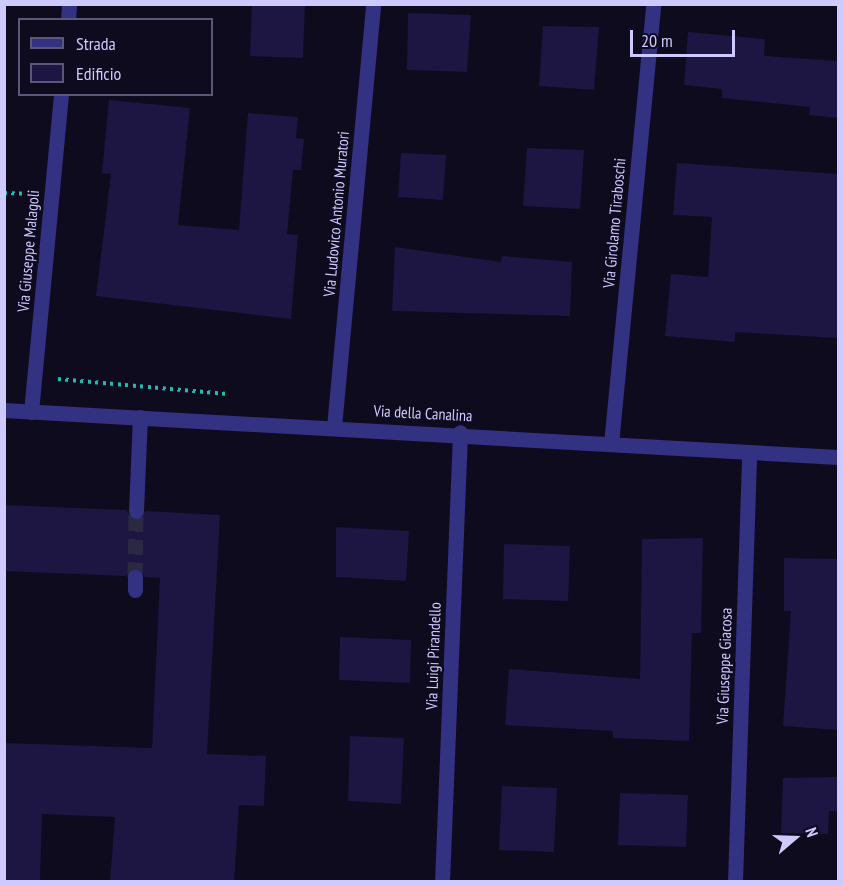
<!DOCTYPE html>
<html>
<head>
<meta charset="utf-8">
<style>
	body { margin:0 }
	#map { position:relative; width:843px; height:886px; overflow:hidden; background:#0e0b1f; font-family:"PT Sans Narrow",sans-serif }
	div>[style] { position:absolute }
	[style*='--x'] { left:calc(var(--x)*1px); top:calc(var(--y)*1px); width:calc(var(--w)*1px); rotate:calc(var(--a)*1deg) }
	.building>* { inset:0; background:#1d1542 }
	.minor-tunnel>* { height:15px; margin-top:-7.5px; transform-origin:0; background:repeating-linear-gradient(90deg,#2b2841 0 15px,transparent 0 23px) }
	.path>* { height:4px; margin-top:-2px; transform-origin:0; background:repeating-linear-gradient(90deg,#23b9ac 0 3px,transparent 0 7.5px) }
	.minor>* { height:15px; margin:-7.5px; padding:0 7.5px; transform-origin:7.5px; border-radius:7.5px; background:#323182 }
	span { translate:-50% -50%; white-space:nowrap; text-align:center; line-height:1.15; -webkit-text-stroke:5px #0e0b1f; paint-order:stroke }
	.street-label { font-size:16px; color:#cec9ff }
	.frame { position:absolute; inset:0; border:6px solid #cec9ff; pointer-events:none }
	.legend { position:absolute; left:18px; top:18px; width:195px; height:78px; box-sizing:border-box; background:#0e0b1f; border:2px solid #5b5779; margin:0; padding:8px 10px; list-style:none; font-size:18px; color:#cec9ff }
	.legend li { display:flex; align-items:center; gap:12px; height:30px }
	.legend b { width:30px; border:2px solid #5b5779 }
	.north { position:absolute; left:765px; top:808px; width:60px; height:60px; -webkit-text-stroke:4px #0e0b1f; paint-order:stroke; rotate:71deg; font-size:16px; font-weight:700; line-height:24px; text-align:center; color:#cec9ff }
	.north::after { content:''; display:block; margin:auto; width:21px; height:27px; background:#cec9ff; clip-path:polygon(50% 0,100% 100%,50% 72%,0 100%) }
	.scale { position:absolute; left:630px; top:30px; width:105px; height:27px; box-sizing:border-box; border:3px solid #cec9ff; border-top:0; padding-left:8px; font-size:18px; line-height:21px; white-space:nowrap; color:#cec9ff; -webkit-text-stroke:4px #0e0b1f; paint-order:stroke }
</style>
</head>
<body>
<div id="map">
	<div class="building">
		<i style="clip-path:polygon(252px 4px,305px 4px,303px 58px,250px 56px)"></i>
		<i style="clip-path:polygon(408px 13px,471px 15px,467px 72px,407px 70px)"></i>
		<i style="clip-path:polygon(543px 26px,599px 27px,594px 90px,539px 86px)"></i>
		<i style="clip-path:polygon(688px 32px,765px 39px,764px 56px,838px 61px,838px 118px,809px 115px,810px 107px,722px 98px,722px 89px,684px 85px)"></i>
		<i style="clip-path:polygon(109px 100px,190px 108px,178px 225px,239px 230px,248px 113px,298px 117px,296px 138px,304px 139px,301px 170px,293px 170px,287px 234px,298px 235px,291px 319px,96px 296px,111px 174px,102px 173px)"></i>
		<i style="clip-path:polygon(527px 148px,584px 150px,580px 209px,523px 206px)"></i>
		<i style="clip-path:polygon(401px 153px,446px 155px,443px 200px,398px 197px)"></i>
		<i style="clip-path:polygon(677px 163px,838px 174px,838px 338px,735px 332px,735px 342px,665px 336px,671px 274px,708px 277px,712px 217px,673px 215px)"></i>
		<i style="clip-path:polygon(395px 247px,501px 262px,502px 256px,572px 262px,570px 316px,392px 311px)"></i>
		<i style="clip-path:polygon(4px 505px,126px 510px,136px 521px,146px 511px,220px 515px,207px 754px,266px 756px,264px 806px,239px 805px,234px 882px,110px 882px,115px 817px,42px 814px,40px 882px,4px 882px,4px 743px,152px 748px,160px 578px,145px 577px,136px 567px,125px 576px,4px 571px)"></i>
		<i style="clip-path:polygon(336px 527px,409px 531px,406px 581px,336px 577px)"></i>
		<i style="clip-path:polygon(703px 538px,701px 633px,692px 633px,689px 741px,613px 738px,613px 731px,505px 725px,509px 669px,640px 679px,642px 539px)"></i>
		<i style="clip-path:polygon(504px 544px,570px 546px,568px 601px,503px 599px)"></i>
		<i style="clip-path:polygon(784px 558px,838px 559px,838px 730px,783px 726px,791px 611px,784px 611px)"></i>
		<i style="clip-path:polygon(340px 637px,411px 640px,410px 683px,339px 680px)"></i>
		<i style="clip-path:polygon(350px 736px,404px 738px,401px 804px,348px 801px)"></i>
		<i style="clip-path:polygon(838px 777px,838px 811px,829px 811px,828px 834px,781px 833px,783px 778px)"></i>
		<i style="clip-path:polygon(502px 786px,557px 788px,554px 852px,499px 850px)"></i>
		<i style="clip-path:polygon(620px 793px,688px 795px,686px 847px,618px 845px)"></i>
	</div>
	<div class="minor-tunnel">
		<i style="--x:135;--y:577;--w:66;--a:-89.1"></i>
	</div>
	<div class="path">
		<i style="--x:4;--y:193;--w:24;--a:2"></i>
		<i style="--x:58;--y:379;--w:170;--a:5.1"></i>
	</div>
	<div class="minor">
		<i style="--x:68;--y:20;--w:16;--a:-86"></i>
		<i style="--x:4;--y:410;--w:835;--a:3.23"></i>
		<i style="--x:31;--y:412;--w:319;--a:-84.6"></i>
		<i style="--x:334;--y:427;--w:425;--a:-84.7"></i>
		<i style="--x:611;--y:444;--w:442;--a:-84.5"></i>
		<i style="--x:136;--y:511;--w:94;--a:-87.6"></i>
		<i style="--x:135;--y:577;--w:13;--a:90"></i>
		<i style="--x:442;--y:882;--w:450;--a:-87.7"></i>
		<i style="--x:735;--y:882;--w:430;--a:-88.1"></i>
	</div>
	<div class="street-label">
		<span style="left:336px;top:214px;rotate:-85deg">Via Ludovico Antonio Muratori</span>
		<span style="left:614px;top:223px;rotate:-85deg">Via Girolamo Tiraboschi</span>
		<span style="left:28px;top:251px;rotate:-85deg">Via Giuseppe Malagoli</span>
		<span style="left:423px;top:413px;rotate:3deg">Via della Canalina</span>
		<span style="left:433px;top:656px;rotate:-88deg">Via Luigi Pirandello</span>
		<span style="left:724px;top:666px;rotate:-88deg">Via Giuseppe Giacosa</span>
	</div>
	<div class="frame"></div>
	<ul class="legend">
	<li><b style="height:8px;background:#323182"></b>Strada</li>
	<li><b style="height:16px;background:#1d1542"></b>Edificio</li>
	</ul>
	<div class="north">N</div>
	<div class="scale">20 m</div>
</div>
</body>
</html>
